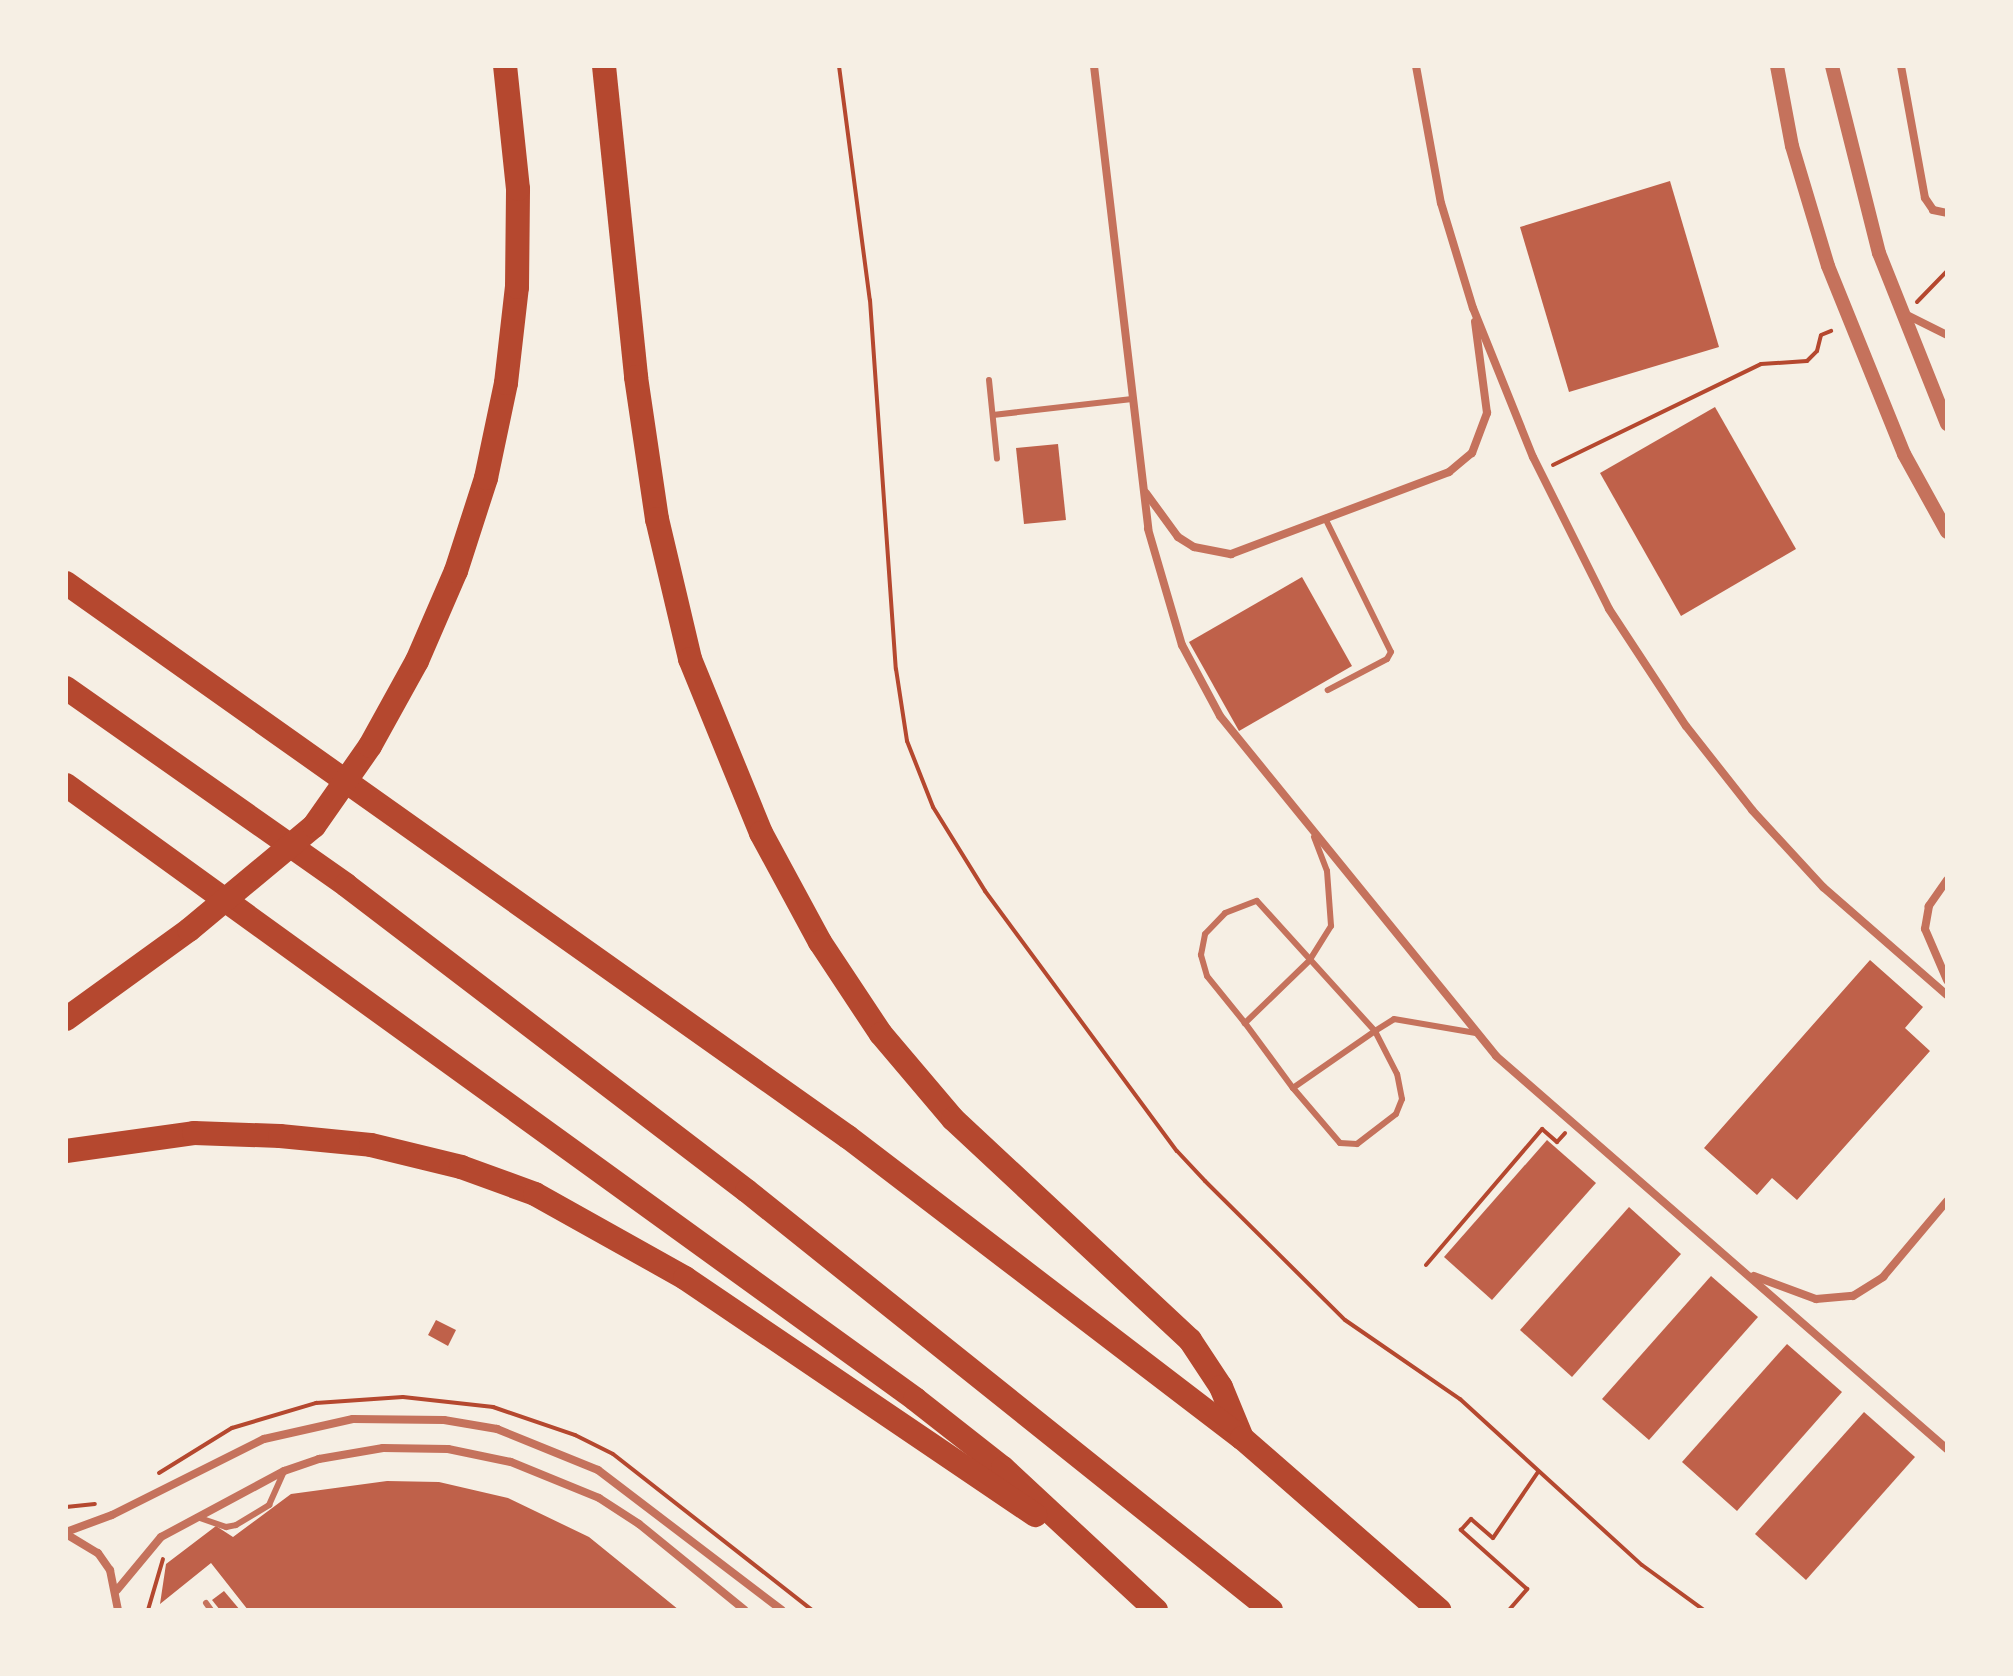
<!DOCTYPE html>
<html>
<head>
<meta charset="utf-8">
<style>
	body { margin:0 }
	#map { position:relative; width:2013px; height:1676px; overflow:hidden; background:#f6efe4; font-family:Barlow,sans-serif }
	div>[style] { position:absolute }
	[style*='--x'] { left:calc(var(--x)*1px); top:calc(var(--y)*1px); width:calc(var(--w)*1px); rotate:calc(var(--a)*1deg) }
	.building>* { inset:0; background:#bf614a }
	.path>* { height:4px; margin:-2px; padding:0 2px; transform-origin:2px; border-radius:2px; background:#b5482f }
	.service>* { height:6px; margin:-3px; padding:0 3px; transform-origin:3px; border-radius:3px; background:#c5725c }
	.minor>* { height:8px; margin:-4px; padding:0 4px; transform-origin:4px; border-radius:4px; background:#c5725c }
	.tertiary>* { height:14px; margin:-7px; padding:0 7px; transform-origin:7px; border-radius:7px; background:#c5725c }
	.motorway>* { height:24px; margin:-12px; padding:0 12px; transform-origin:12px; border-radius:12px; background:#b5482f }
	span { translate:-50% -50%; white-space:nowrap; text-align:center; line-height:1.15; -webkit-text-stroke:8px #f6efe4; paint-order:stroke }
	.frame { position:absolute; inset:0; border:68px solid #f6efe4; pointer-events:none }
</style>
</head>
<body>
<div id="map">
	<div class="building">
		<i style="clip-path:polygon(1670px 181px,1719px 347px,1569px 392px,1520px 227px)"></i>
		<i style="clip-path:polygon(1715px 407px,1796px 549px,1681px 616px,1600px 473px)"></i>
		<i style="clip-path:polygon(1058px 444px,1066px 520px,1024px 524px,1016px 448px)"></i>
		<i style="clip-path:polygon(1302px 577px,1352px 666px,1239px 731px,1189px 642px)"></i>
		<i style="clip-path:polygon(1870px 960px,1923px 1007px,1905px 1028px,1930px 1051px,1797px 1200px,1772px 1178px,1757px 1195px,1704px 1148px)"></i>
		<i style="clip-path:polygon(1547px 1140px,1596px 1183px,1492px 1300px,1444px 1257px)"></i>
		<i style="clip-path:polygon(1629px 1207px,1681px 1254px,1572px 1377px,1520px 1330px)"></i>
		<i style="clip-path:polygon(1711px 1276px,1758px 1317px,1649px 1440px,1602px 1399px)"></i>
		<i style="clip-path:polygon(436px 1320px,456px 1330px,448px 1346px,428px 1335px)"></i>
		<i style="clip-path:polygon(1787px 1344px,1842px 1392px,1737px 1511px,1682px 1462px)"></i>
		<i style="clip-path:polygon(1864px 1412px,1915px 1457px,1806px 1580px,1755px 1534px)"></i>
		<i style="clip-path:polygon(387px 1481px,439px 1482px,508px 1498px,589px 1537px,679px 1610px,248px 1610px,211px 1563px,160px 1604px,166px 1564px,216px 1526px,233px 1537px,291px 1494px)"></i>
		<i style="clip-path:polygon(224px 1591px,240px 1610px,220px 1610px,212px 1600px)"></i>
	</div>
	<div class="path">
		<i style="--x:839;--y:66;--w:236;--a:82.5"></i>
		<i style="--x:870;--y:300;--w:370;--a:86"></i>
		<i style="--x:896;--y:669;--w:73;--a:81.3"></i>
		<i style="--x:907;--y:741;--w:71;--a:68.5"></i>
		<i style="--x:933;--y:807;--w:99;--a:58.2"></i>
		<i style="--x:985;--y:891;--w:323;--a:53.6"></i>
		<i style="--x:1177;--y:1151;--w:41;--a:47"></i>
		<i style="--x:1205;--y:1181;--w:197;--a:44.8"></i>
		<i style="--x:1345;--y:1320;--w:140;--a:34.5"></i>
		<i style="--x:1460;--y:1399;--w:246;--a:42.4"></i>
		<i style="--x:1642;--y:1565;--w:77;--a:36"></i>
		<i style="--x:1917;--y:302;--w:43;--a:-45.9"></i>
		<i style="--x:1553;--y:465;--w:231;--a:-25.9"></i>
		<i style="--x:1761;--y:364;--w:46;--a:-3.7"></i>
		<i style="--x:1807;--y:361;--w:14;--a:-45"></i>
		<i style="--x:1817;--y:351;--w:16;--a:-76"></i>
		<i style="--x:1821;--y:335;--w:11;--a:-22"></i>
		<i style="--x:1426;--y:1265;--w:179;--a:-49.5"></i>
		<i style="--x:1542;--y:1129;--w:20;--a:41"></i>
		<i style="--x:1557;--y:1142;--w:12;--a:-48"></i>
		<i style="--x:159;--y:1473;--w:86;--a:-31.7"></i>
		<i style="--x:232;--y:1428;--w:88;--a:-16.6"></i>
		<i style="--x:316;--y:1403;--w:87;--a:-3.9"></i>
		<i style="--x:403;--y:1397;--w:91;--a:6.3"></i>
		<i style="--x:493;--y:1407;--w:87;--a:18.9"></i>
		<i style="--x:575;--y:1435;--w:42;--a:26.6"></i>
		<i style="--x:613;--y:1454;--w:253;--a:38.1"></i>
		<i style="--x:66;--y:1507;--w:29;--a:-6"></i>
		<i style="--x:148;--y:1610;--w:53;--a:-73.6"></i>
		<i style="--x:1509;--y:1610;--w:28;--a:-49"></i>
		<i style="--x:1527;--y:1589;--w:89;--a:-138.2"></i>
		<i style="--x:1461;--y:1530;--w:15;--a:-48"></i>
		<i style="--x:1471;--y:1519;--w:29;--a:41"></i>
		<i style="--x:1493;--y:1538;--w:80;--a:-55.7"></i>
	</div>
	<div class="service">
		<i style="--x:989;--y:380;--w:79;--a:84.2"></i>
		<i style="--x:993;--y:415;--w:140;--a:-6.6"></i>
		<i style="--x:1325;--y:518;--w:149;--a:63.8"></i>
		<i style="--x:1391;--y:652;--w:8;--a:120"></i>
		<i style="--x:1387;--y:659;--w:67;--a:152.3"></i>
		<i style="--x:1314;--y:837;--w:36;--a:69"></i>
		<i style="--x:1327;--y:871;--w:55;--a:85.8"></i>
		<i style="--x:1331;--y:926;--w:40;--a:122"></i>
		<i style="--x:1310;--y:960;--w:91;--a:135.9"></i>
		<i style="--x:1245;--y:1023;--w:81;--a:53.6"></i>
		<i style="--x:1293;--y:1088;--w:72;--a:49.5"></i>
		<i style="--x:1340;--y:1143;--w:17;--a:3"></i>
		<i style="--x:1357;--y:1144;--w:49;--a:-37.6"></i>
		<i style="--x:1396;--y:1114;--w:16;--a:-68"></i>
		<i style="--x:1402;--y:1099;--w:25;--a:-101"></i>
		<i style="--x:1397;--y:1074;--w:48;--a:-117.1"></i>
		<i style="--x:1375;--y:1031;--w:22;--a:-32"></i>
		<i style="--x:1394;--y:1019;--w:83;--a:9.7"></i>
		<i style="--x:1245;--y:1023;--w:60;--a:-129"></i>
		<i style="--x:1207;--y:976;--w:22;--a:-106"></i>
		<i style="--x:1201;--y:955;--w:21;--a:-79"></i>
		<i style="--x:1205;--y:934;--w:29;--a:-46"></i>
		<i style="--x:1225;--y:913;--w:34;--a:-21"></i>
		<i style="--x:1257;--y:901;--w:176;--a:47.8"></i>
		<i style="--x:1375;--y:1031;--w:100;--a:145.2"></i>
		<i style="--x:197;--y:1517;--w:31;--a:19"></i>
		<i style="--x:226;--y:1527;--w:10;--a:-11"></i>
		<i style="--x:236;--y:1525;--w:39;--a:-31"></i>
		<i style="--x:269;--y:1505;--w:37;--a:-66"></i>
		<i style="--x:206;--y:1603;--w:9;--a:54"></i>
	</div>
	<div class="minor">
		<i style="--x:1094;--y:66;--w:466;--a:83.3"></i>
		<i style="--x:1148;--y:529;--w:121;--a:73.7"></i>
		<i style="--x:1182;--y:645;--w:81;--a:61.8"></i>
		<i style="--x:1220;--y:716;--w:438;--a:50.9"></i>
		<i style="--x:1496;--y:1056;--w:598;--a:41.07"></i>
		<i style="--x:1416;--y:66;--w:139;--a:79.7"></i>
		<i style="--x:1441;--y:203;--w:110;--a:73.1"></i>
		<i style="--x:1473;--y:308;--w:161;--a:68.1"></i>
		<i style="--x:1533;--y:457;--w:170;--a:63.4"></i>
		<i style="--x:1609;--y:609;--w:140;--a:56.7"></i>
		<i style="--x:1686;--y:726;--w:107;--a:51.8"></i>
		<i style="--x:1752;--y:810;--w:105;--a:47.3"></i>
		<i style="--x:1823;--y:887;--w:164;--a:41.1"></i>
		<i style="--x:1901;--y:66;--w:134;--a:79.7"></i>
		<i style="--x:1925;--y:198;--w:14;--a:56"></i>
		<i style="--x:1933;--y:210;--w:14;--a:12"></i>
		<i style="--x:1905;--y:314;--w:47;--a:26.6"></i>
		<i style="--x:1146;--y:493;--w:54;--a:54"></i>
		<i style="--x:1178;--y:537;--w:19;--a:32"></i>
		<i style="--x:1194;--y:547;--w:38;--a:11"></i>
		<i style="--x:1231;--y:554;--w:233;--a:-20.6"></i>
		<i style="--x:1449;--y:472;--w:30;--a:-40"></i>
		<i style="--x:1472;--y:453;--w:43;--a:-69.4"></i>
		<i style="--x:1487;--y:413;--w:92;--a:-97.5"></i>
		<i style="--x:1947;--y:880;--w:32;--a:125"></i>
		<i style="--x:1929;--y:906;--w:23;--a:100"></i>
		<i style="--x:1925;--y:929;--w:56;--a:66.7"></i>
		<i style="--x:1754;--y:1276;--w:66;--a:20.4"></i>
		<i style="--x:1816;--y:1299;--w:37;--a:-5"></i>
		<i style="--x:1853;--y:1296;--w:36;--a:-32"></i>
		<i style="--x:1883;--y:1277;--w:99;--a:-49.9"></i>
		<i style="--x:66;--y:1532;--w:49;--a:-20.3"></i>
		<i style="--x:112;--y:1515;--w:170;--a:-26.6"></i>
		<i style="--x:264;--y:1439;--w:91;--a:-12.7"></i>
		<i style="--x:353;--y:1419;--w:91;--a:0.6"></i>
		<i style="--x:444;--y:1420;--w:54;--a:9.6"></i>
		<i style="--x:497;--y:1429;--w:109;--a:22.1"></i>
		<i style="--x:598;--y:1470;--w:231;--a:37.3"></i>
		<i style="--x:66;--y:1534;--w:37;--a:31"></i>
		<i style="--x:98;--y:1553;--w:21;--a:55"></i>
		<i style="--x:110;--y:1570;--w:41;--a:78.7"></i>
		<i style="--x:117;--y:1590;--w:69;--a:-50.3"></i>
		<i style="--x:161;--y:1537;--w:140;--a:-28.2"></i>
		<i style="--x:284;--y:1471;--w:37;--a:-19"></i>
		<i style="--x:319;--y:1459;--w:65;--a:-9.8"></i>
		<i style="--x:383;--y:1448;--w:65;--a:0.9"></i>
		<i style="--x:448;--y:1449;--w:64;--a:11.7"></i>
		<i style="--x:511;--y:1462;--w:95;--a:22.2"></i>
		<i style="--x:599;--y:1498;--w:48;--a:33"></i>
		<i style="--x:639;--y:1524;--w:136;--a:39.1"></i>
	</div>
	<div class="tertiary">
		<i style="--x:1777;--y:66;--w:81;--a:79.4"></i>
		<i style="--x:1792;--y:146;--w:125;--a:73.3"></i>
		<i style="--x:1828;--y:266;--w:203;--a:68"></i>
		<i style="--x:1904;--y:454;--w:89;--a:61.1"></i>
		<i style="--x:1832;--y:66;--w:193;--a:75.9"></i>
		<i style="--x:1879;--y:253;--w:184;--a:68.3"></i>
	</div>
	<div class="motorway">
		<i style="--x:604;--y:66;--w:313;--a:84.1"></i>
		<i style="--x:636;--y:377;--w:144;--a:81.6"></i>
		<i style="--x:657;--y:519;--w:144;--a:76.7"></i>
		<i style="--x:690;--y:659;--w:188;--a:67.8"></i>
		<i style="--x:761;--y:833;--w:124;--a:61.6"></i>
		<i style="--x:820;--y:942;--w:110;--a:56.5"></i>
		<i style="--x:881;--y:1034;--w:111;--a:49.7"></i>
		<i style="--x:953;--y:1119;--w:324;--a:43"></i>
		<i style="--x:1190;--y:1340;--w:56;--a:56.6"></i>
		<i style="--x:1221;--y:1387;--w:55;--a:67.6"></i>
		<i style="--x:66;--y:583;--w:958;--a:35.32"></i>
		<i style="--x:848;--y:1137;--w:496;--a:37.4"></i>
		<i style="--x:1242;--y:1438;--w:262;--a:41.1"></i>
		<i style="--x:66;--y:688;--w:342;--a:35.1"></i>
		<i style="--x:346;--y:885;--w:504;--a:37.35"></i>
		<i style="--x:747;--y:1191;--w:671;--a:38.65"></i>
		<i style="--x:66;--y:785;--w:1048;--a:35.87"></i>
		<i style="--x:915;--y:1399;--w:112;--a:38.1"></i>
		<i style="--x:1003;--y:1468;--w:209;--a:42.9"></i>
		<i style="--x:66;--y:1019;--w:152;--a:-35.9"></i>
		<i style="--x:189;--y:930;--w:163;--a:-39.8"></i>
		<i style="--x:314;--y:826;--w:98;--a:-55"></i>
		<i style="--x:370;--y:746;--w:97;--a:-61.1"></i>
		<i style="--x:417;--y:661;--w:98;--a:-66.6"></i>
		<i style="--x:456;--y:571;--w:98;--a:-72.1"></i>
		<i style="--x:486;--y:478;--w:97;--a:-78.1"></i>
		<i style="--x:506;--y:383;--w:97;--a:-83.5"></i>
		<i style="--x:517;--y:287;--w:98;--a:-89.4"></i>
		<i style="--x:518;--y:189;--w:124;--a:-96"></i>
		<i style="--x:66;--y:1151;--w:129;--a:-8"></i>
		<i style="--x:194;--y:1133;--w:86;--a:2"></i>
		<i style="--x:280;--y:1136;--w:91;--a:5.6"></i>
		<i style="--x:371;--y:1145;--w:93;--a:13.7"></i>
		<i style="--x:461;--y:1167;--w:79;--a:20"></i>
		<i style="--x:535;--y:1194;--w:172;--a:29.2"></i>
		<i style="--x:685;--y:1278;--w:423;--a:34.1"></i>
	</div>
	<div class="frame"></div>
</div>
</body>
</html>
